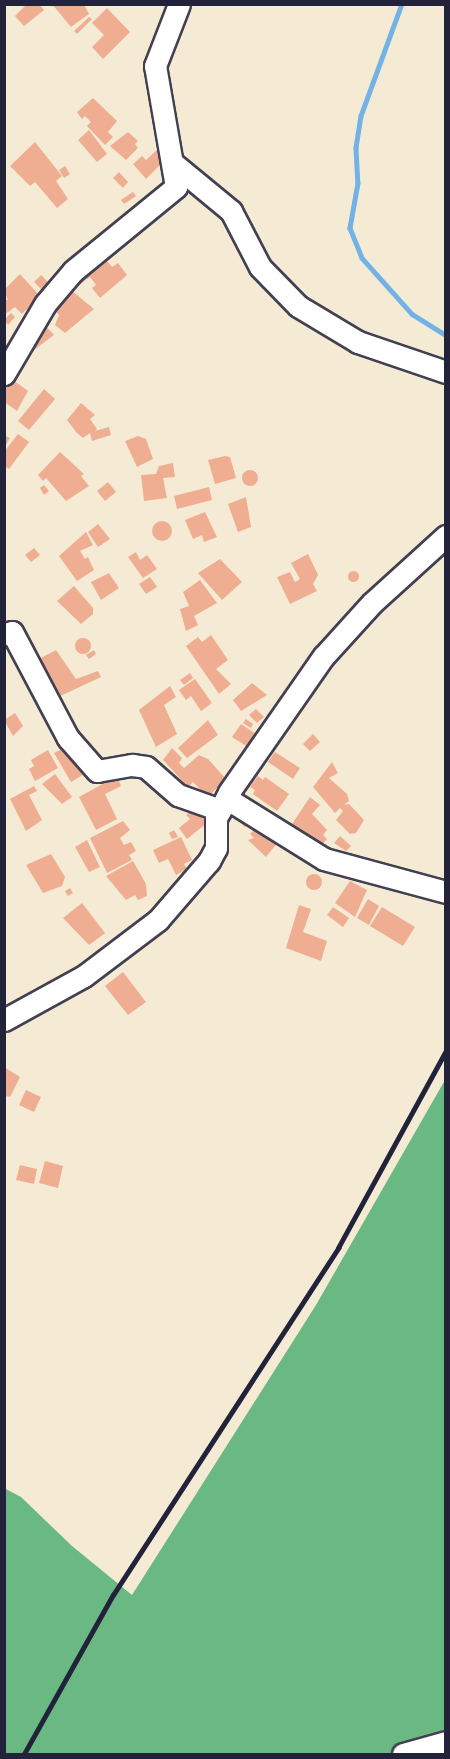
<!DOCTYPE html>
<html>
<head>
<meta charset="utf-8">
<style>
	body { margin:0 }
	#map { position:relative; width:450px; height:1759px; overflow:hidden; background:#f5ebd5; font-family:Kalam,sans-serif }
	div>[style] { position:absolute }
	[style*='--x'] { left:calc(var(--x)*1px); top:calc(var(--y)*1px); width:calc(var(--w)*1px); rotate:calc(var(--a)*1deg) }
	.forest>* { inset:0; background:#6ab882 }
	.stream>* { height:4.5px; margin:-2.25px; padding:0 2.25px; transform-origin:2.25px; border-radius:2.25px; background:#73b2e6 }
	.building>* { inset:0; background:#efae92 }
	.round { border-radius:50% }
	.roads { filter:drop-shadow(2px 0 #424052) drop-shadow(-2px 0 #424052) drop-shadow(0 2px #424052) drop-shadow(0 -2px #424052) }
	.minor>* { height:21px; margin:-10.5px; padding:0 10.5px; transform-origin:10.5px; border-radius:10.5px; background:#fff }
	.rail>* { height:4.5px; margin:-2.25px; padding:0 2.25px; transform-origin:2.25px; border-radius:2.25px; background:#22223b }
	span { translate:-50% -50%; white-space:nowrap; text-align:center; line-height:1.15; -webkit-text-stroke:4.5px #fbf7ec; paint-order:stroke }
	.frame { position:absolute; inset:0; border:6px solid #22223b; pointer-events:none }
</style>
</head>
<body>
<div id="map">
	<div class="forest">
		<i style="clip-path:polygon(445px 1080px,445px 1742px,409px 1754px,5px 1754px,4px 1488px,21px 1497px,72px 1546px,132px 1595px,316px 1305px)"></i>
	</div>
	<div class="stream">
		<i style="--x:402;--y:4;--w:119;--a:110.1"></i>
		<i style="--x:361;--y:116;--w:32;--a:99"></i>
		<i style="--x:356;--y:148;--w:35;--a:87"></i>
		<i style="--x:358;--y:183;--w:46;--a:100.1"></i>
		<i style="--x:350;--y:228;--w:32;--a:68"></i>
		<i style="--x:362;--y:258;--w:75;--a:48.2"></i>
		<i style="--x:412;--y:314;--w:40;--a:32"></i>
	</div>
	<div class="building">
		<i style="clip-path:polygon(27px 4px,39px 4px,44px 10px,24px 26px,15px 16px)"></i>
		<i style="clip-path:polygon(52px 4px,84px 4px,89px 14px,71px 27px)"></i>
		<i style="clip-path:polygon(107px 8px,130px 32px,103px 59px,92px 47px,104px 35px,92px 23px)"></i>
		<i style="clip-path:polygon(89px 17px,92px 19px,77px 34px,74px 31px)"></i>
		<i style="clip-path:polygon(93px 98px,117px 121px,108px 132px,113px 137px,105px 145px,87px 126px,91px 122px,85px 116px,82px 119px,77px 112px)"></i>
		<i style="clip-path:polygon(89px 130px,107px 154px,97px 162px,78px 140px)"></i>
		<i style="clip-path:polygon(128px 132px,138px 141px,135px 144px,138px 148px,126px 160px,110px 146px)"></i>
		<i style="clip-path:polygon(35px 142px,62px 176px,56px 181px,68px 199px,57px 208px,35px 182px,30px 186px,10px 166px)"></i>
		<i style="clip-path:polygon(159px 148px,168px 157px,146px 179px,133px 164px,142px 156px,146px 160px)"></i>
		<i style="clip-path:polygon(65px 166px,70px 174px,64px 178px,59px 170px)"></i>
		<i style="clip-path:polygon(119px 172px,128px 182px,123px 188px,113px 178px)"></i>
		<i style="clip-path:polygon(133px 192px,136px 196px,124px 204px,121px 200px)"></i>
		<i style="clip-path:polygon(98px 250px,112px 267px,118px 263px,127px 275px,100px 298px,92px 288px,96px 285px,90px 277px,75px 288px,67px 278px)"></i>
		<i style="clip-path:polygon(20px 274px,40px 296px,22px 314px,15px 307px,4px 315px,4px 299px,8px 300px,4px 290px)"></i>
		<i style="clip-path:polygon(41px 275px,49px 283px,42px 290px,34px 282px)"></i>
		<i style="clip-path:polygon(66px 286px,94px 309px,65px 333px,55px 325px,59px 315px,48px 302px)"></i>
		<i style="clip-path:polygon(11px 313px,15px 317px,8px 325px,4px 320px)"></i>
		<i style="clip-path:polygon(37px 317px,54px 335px,34px 350px,30px 345px)"></i>
		<i style="clip-path:polygon(9px 377px,28px 391px,17px 411px,4px 402px,4px 379px)"></i>
		<i style="clip-path:polygon(44px 389px,55px 399px,29px 430px,18px 421px)"></i>
		<i style="clip-path:polygon(81px 403px,95px 415px,90px 419px,97px 429px,95px 431px,109px 427px,111px 435px,92px 441px,90px 433px,83px 438px,77px 433px,67px 420px)"></i>
		<i style="clip-path:polygon(18px 434px,29px 442px,9px 469px,4px 466px,4px 452px)"></i>
		<i style="clip-path:polygon(4px 435px,10px 438px,4px 448px)"></i>
		<i style="clip-path:polygon(138px 436px,146px 439px,153px 459px,137px 467px,125px 441px)"></i>
		<i style="clip-path:polygon(60px 452px,84px 474px,81px 476px,89px 486px,66px 501px,46px 478px,43px 481px,38px 475px)"></i>
		<i style="clip-path:polygon(225px 456px,230px 457px,236px 478px,215px 484px,208px 460px)"></i>
		<i style="clip-path:polygon(173px 463px,175px 477px,163px 478px,167px 498px,144px 501px,141px 475px,156px 474px,159px 466px)"></i>
		<i class="round" style="left:242px;top:470px;width:16px;height:16px"></i>
		<i style="clip-path:polygon(108px 482px,116px 492px,105px 501px,97px 491px)"></i>
		<i style="clip-path:polygon(44px 485px,49px 491px,44px 495px,40px 488px)"></i>
		<i style="clip-path:polygon(209px 487px,212px 500px,177px 509px,174px 496px)"></i>
		<i style="clip-path:polygon(246px 497px,251px 527px,238px 532px,228px 504px)"></i>
		<i style="clip-path:polygon(205px 512px,217px 537px,204px 542px,202px 535px,193px 539px,185px 520px)"></i>
		<i class="round" style="left:152px;top:521px;width:20px;height:20px"></i>
		<i style="clip-path:polygon(98px 524px,110px 539px,98px 547px,88px 532px)"></i>
		<i style="clip-path:polygon(86px 532px,93px 545px,80px 551px,85px 559px,88px 557px,94px 570px,77px 581px,59px 556px)"></i>
		<i style="clip-path:polygon(34px 548px,40px 555px,31px 562px,25px 555px)"></i>
		<i style="clip-path:polygon(136px 552px,140px 560px,147px 555px,157px 569px,143px 578px,128px 557px)"></i>
		<i style="clip-path:polygon(308px 554px,318px 575px,313px 584px,317px 591px,290px 604px,277px 577px,290px 572px,295px 582px,300px 579px,291px 563px)"></i>
		<i style="clip-path:polygon(220px 559px,242px 582px,222px 600px,198px 573px)"></i>
		<i class="round" style="left:347.5px;top:570.5px;width:11px;height:11px"></i>
		<i style="clip-path:polygon(109px 573px,119px 588px,101px 600px,91px 582px)"></i>
		<i style="clip-path:polygon(150px 577px,157px 587px,146px 594px,139px 584px)"></i>
		<i style="clip-path:polygon(200px 580px,217px 603px,194px 616px,198px 625px,186px 631px,180px 609px,189px 606px,183px 592px)"></i>
		<i style="clip-path:polygon(74px 586px,93px 608px,93px 614px,81px 624px,57px 601px)"></i>
		<i style="clip-path:polygon(211px 635px,228px 660px,216px 669px,231px 684px,219px 694px,186px 646px,198px 637px,202px 642px)"></i>
		<i class="round" style="left:75px;top:638px;width:16px;height:16px"></i>
		<i style="clip-path:polygon(56px 650px,76px 679px,98px 671px,101px 677px,56px 698px,37px 660px)"></i>
		<i style="clip-path:polygon(94px 650px,96px 654px,89px 659px,86px 655px)"></i>
		<i style="clip-path:polygon(190px 673px,193px 678px,184px 685px,180px 680px)"></i>
		<i style="clip-path:polygon(195px 679px,212px 703px,201px 711px,191px 696px,186px 700px,179px 690px)"></i>
		<i style="clip-path:polygon(252px 683px,267px 695px,241px 711px,233px 700px)"></i>
		<i style="clip-path:polygon(170px 686px,176px 697px,164px 705px,177px 734px,156px 747px,139px 710px)"></i>
		<i style="clip-path:polygon(256px 709px,264px 717px,257px 723px,249px 715px)"></i>
		<i style="clip-path:polygon(15px 713px,23px 726px,13px 736px,4px 720px)"></i>
		<i style="clip-path:polygon(246px 719px,253px 724px,251px 728px,243px 723px)"></i>
		<i style="clip-path:polygon(208px 720px,218px 735px,187px 758px,178px 748px)"></i>
		<i style="clip-path:polygon(241px 724px,259px 736px,251px 749px,232px 737px)"></i>
		<i style="clip-path:polygon(313px 734px,320px 742px,310px 751px,303px 744px)"></i>
		<i style="clip-path:polygon(69px 745px,86px 773px,71px 782px,54px 753px)"></i>
		<i style="clip-path:polygon(172px 748px,182px 758px,179px 763px,184px 768px,199px 755px,208px 759px,226px 779px,208px 797px,193px 782px,188px 787px,163px 760px)"></i>
		<i style="clip-path:polygon(48px 750px,58px 768px,35px 781px,29px 769px,34px 766px,31px 760px)"></i>
		<i style="clip-path:polygon(275px 752px,300px 768px,293px 779px,268px 762px)"></i>
		<i style="clip-path:polygon(332px 762px,338px 773px,329px 778px,347px 794px,349px 801px,344px 805px,349px 804px,364px 820px,356px 833px,350px 834px,336px 820px,343px 811px,340px 808px,335px 813px,313px 787px)"></i>
		<i style="clip-path:polygon(55px 774px,72px 797px,62px 804px,42px 784px)"></i>
		<i style="clip-path:polygon(117px 776px,121px 786px,105px 794px,117px 819px,96px 830px,79px 797px)"></i>
		<i style="clip-path:polygon(258px 776px,263px 780px,265px 777px,289px 794px,277px 811px,253px 794px,255px 790px,250px 787px)"></i>
		<i style="clip-path:polygon(34px 786px,37px 791px,29px 795px,42px 820px,26px 831px,10px 799px)"></i>
		<i style="clip-path:polygon(310px 797px,320px 805px,312px 814px,327px 830px,323px 835px,327px 839px,317px 850px,292px 824px)"></i>
		<i style="clip-path:polygon(194px 809px,207px 823px,187px 839px,179px 828px,190px 819px,186px 815px)"></i>
		<i style="clip-path:polygon(241px 810px,252px 820px,245px 827px,234px 817px)"></i>
		<i style="clip-path:polygon(123px 821px,130px 830px,120px 838px,124px 845px,131px 842px,136px 851px,129px 855px,132px 860px,107px 873px,90px 838px)"></i>
		<i style="clip-path:polygon(258px 826px,278px 842px,266px 857px,248px 840px,254px 838px,250px 834px)"></i>
		<i style="clip-path:polygon(174px 830px,178px 837px,172px 839px,169px 833px)"></i>
		<i style="clip-path:polygon(340px 836px,351px 846px,346px 851px,334px 843px)"></i>
		<i style="clip-path:polygon(181px 837px,192px 860px,184px 864px,187px 869px,176px 875px,168px 859px,159px 863px,153px 850px)"></i>
		<i style="clip-path:polygon(87px 840px,100px 867px,89px 872px,75px 847px)"></i>
		<i style="clip-path:polygon(51px 854px,65px 877px,62px 886px,43px 893px,26px 865px)"></i>
		<i style="clip-path:polygon(133px 861px,146px 884px,147px 896px,138px 900px,135px 895px,126px 900px,106px 876px)"></i>
		<i class="round" style="left:306px;top:874px;width:16px;height:16px"></i>
		<i style="clip-path:polygon(350px 881px,367px 890px,355px 917px,335px 903px)"></i>
		<i style="clip-path:polygon(70px 888px,73px 893px,68px 896px,65px 891px)"></i>
		<i style="clip-path:polygon(368px 899px,379px 906px,369px 925px,357px 918px)"></i>
		<i style="clip-path:polygon(82px 903px,105px 933px,89px 945px,63px 918px)"></i>
		<i style="clip-path:polygon(299px 905px,311px 909px,303px 932px,327px 941px,321px 961px,286px 948px)"></i>
		<i style="clip-path:polygon(333px 907px,349px 918px,343px 927px,327px 915px)"></i>
		<i style="clip-path:polygon(382px 907px,415px 927px,403px 946px,370px 926px)"></i>
		<i style="clip-path:polygon(123px 972px,146px 1002px,128px 1015px,105px 986px)"></i>
		<i style="clip-path:polygon(4px 1067px,20px 1077px,10px 1097px,7px 1096px,4px 1100px)"></i>
		<i style="clip-path:polygon(26px 1090px,41px 1097px,34px 1112px,19px 1105px)"></i>
		<i style="clip-path:polygon(45px 1161px,63px 1166px,58px 1188px,39px 1183px)"></i>
		<i style="clip-path:polygon(20px 1165px,37px 1169px,34px 1184px,16px 1180px)"></i>
	</div>
	<div class="roads">
		<div class="minor">
			<i style="--x:174;--y:164;--w:74;--a:39.5"></i>
			<i style="--x:231;--y:211;--w:63;--a:62.6"></i>
			<i style="--x:260;--y:267;--w:54;--a:45.7"></i>
			<i style="--x:298;--y:306;--w:70;--a:31"></i>
			<i style="--x:358;--y:342;--w:93;--a:18.8"></i>
			<i style="--x:4;--y:374;--w:81;--a:-59.6"></i>
			<i style="--x:45;--y:304;--w:43;--a:-49.7"></i>
			<i style="--x:73;--y:271;--w:133;--a:-39.2"></i>
			<i style="--x:176;--y:187;--w:123;--a:-99.8"></i>
			<i style="--x:155;--y:66;--w:66;--a:-68.8"></i>
			<i style="--x:4;--y:634;--w:8;--a:-14"></i>
			<i style="--x:12;--y:632;--w:120;--a:62.2"></i>
			<i style="--x:68;--y:738;--w:44;--a:48.7"></i>
			<i style="--x:97;--y:771;--w:36;--a:-10"></i>
			<i style="--x:132;--y:765;--w:14;--a:8"></i>
			<i style="--x:146;--y:767;--w:43;--a:41.2"></i>
			<i style="--x:178;--y:795;--w:45;--a:19.7"></i>
			<i style="--x:226;--y:798;--w:115;--a:31.9"></i>
			<i style="--x:324;--y:859;--w:126;--a:15.1"></i>
			<i style="--x:4;--y:1020;--w:91;--a:-28.8"></i>
			<i style="--x:84;--y:976;--w:93;--a:-37.1"></i>
			<i style="--x:158;--y:920;--w:78;--a:-49.2"></i>
			<i style="--x:209;--y:861;--w:15;--a:-62"></i>
			<i style="--x:216;--y:848;--w:30;--a:-90"></i>
			<i style="--x:216;--y:818;--w:29;--a:-63"></i>
			<i style="--x:229;--y:792;--w:165;--a:-55.2"></i>
			<i style="--x:323;--y:657;--w:73;--a:-47.8"></i>
			<i style="--x:372;--y:603;--w:100;--a:-42.2"></i>
			<i style="--x:403;--y:1754;--w:45;--a:-15.6"></i>
		</div>
	</div>
	<div class="rail">
		<i style="--x:24;--y:1754;--w:182;--a:-60.8"></i>
		<i style="--x:113;--y:1595;--w:414;--a:-57"></i>
		<i style="--x:338;--y:1248;--w:225;--a:-61.3"></i>
	</div>
	<div class="frame"></div>
</div>
</body>
</html>
